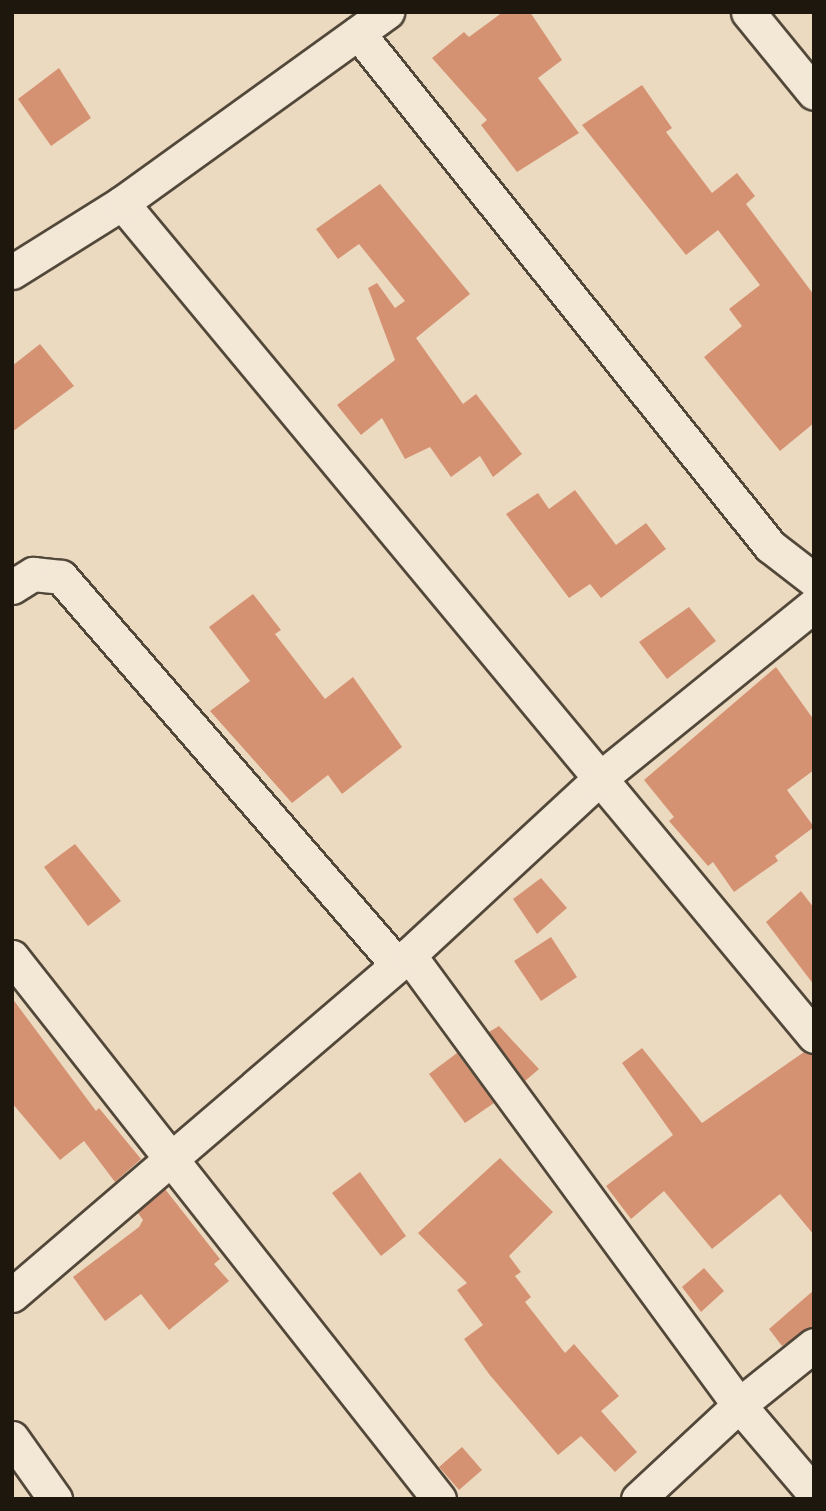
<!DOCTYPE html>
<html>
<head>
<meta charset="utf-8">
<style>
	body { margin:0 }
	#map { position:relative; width:826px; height:1511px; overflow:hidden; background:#ecdac0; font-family:"EB Garamond",serif }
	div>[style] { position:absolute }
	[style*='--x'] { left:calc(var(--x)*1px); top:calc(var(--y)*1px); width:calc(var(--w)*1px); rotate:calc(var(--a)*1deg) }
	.building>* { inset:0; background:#d59273 }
	.roads { filter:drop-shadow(2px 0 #52483a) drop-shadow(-2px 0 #52483a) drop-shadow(0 2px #52483a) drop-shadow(0 -2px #52483a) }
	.street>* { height:33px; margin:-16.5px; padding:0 16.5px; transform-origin:16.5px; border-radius:16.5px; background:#f3e7d6 }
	span { translate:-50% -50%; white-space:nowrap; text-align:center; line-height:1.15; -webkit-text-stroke:7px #f3e7d6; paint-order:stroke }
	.frame { position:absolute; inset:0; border:14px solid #1e170d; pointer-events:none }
</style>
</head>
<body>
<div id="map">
	<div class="building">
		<i style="clip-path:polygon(503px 12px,530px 12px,562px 60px,538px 78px,579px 133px,517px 172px,481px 125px,487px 120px,432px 58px,464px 32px,469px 37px)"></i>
		<i style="clip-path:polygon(59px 68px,91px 118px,51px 146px,18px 99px)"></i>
		<i style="clip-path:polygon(642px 85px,672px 128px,666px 132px,712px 193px,737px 173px,755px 196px,746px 204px,814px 295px,814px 423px,780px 451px,704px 357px,742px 326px,729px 309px,760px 285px,718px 230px,686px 255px,582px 125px)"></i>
		<i style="clip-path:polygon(380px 184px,470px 294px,416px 338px,463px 404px,476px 394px,522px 454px,493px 477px,480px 456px,451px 477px,430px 447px,405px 459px,382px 418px,361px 435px,337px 405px,395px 360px,368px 288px,377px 283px,395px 308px,405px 301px,359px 244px,338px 259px,316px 229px)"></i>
		<i style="clip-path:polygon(40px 344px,74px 386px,12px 432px,12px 366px)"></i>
		<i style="clip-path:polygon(575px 490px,616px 545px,646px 523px,666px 549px,601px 598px,590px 584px,569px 598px,506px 514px,538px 493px,549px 509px)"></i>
		<i style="clip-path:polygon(253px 594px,281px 630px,275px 634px,325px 699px,353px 677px,402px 747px,342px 794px,328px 775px,292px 803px,210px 711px,250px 681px,209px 627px)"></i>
		<i style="clip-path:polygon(689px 607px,716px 641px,667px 679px,639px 642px)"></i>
		<i style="clip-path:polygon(776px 667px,814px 720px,814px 770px,787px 790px,814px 827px,775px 856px,778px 861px,734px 892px,713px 862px,708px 866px,669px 821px,674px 817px,644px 780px)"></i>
		<i style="clip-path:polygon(75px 844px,121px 901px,88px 926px,44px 867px)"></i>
		<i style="clip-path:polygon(541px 878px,567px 908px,537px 934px,513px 899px)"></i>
		<i style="clip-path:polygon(801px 891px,814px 908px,814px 985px,766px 922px)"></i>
		<i style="clip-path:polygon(551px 937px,577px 977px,541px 1001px,514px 961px)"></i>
		<i style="clip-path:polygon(12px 998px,96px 1111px,99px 1108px,141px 1159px,115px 1182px,84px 1141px,60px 1160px,12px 1103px)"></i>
		<i style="clip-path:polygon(499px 1026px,539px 1069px,525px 1081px,489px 1032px)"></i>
		<i style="clip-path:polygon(642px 1048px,702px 1123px,804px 1052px,814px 1055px,814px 1235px,780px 1194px,712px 1249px,664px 1191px,631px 1219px,606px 1186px,673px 1135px,622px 1063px)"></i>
		<i style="clip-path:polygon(457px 1053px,494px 1103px,465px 1123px,429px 1074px)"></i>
		<i style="clip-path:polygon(500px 1158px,553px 1212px,509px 1256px,521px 1272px,515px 1276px,531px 1297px,525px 1302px,565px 1353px,574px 1344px,619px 1396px,601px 1411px,637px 1452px,615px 1472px,581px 1436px,558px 1455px,489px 1374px,464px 1339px,483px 1325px,457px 1290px,467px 1283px,418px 1233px)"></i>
		<i style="clip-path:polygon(360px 1172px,406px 1236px,381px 1256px,332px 1193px)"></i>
		<i style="clip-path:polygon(165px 1189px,220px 1259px,214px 1264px,229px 1281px,169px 1330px,141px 1294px,105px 1321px,73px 1277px,139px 1227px,143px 1220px,138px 1213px)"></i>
		<i style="clip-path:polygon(704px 1268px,724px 1291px,701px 1312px,682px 1287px)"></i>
		<i style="clip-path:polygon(814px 1290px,814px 1326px,782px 1346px,769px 1329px)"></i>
		<i style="clip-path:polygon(462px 1447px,482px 1470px,459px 1490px,439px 1467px)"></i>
	</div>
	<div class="roads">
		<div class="street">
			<i style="--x:748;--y:12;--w:104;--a:50.8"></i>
			<i style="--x:358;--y:33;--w:658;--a:51.23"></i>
			<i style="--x:770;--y:546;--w:56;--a:37.7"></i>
			<i style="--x:122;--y:203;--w:1083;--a:50.28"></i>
			<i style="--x:12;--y:272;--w:130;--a:-32.1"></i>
			<i style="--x:122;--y:203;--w:327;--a:-35.8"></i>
			<i style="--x:12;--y:587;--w:25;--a:-32"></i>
			<i style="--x:33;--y:574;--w:28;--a:6"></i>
			<i style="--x:61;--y:577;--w:510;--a:49.06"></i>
			<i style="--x:409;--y:955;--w:558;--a:53.75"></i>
			<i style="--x:739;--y:1405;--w:116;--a:49.6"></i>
			<i style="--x:12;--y:957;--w:690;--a:51.77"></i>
			<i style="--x:12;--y:1295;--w:523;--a:-40.58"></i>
			<i style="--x:409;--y:955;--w:258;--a:-42.8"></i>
			<i style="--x:598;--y:780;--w:278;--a:-39"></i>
			<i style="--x:12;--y:1438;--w:75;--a:54.8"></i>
			<i style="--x:638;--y:1499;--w:138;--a:-42.9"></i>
			<i style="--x:739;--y:1405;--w:96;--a:-38.7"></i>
		</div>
	</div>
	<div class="frame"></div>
</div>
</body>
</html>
